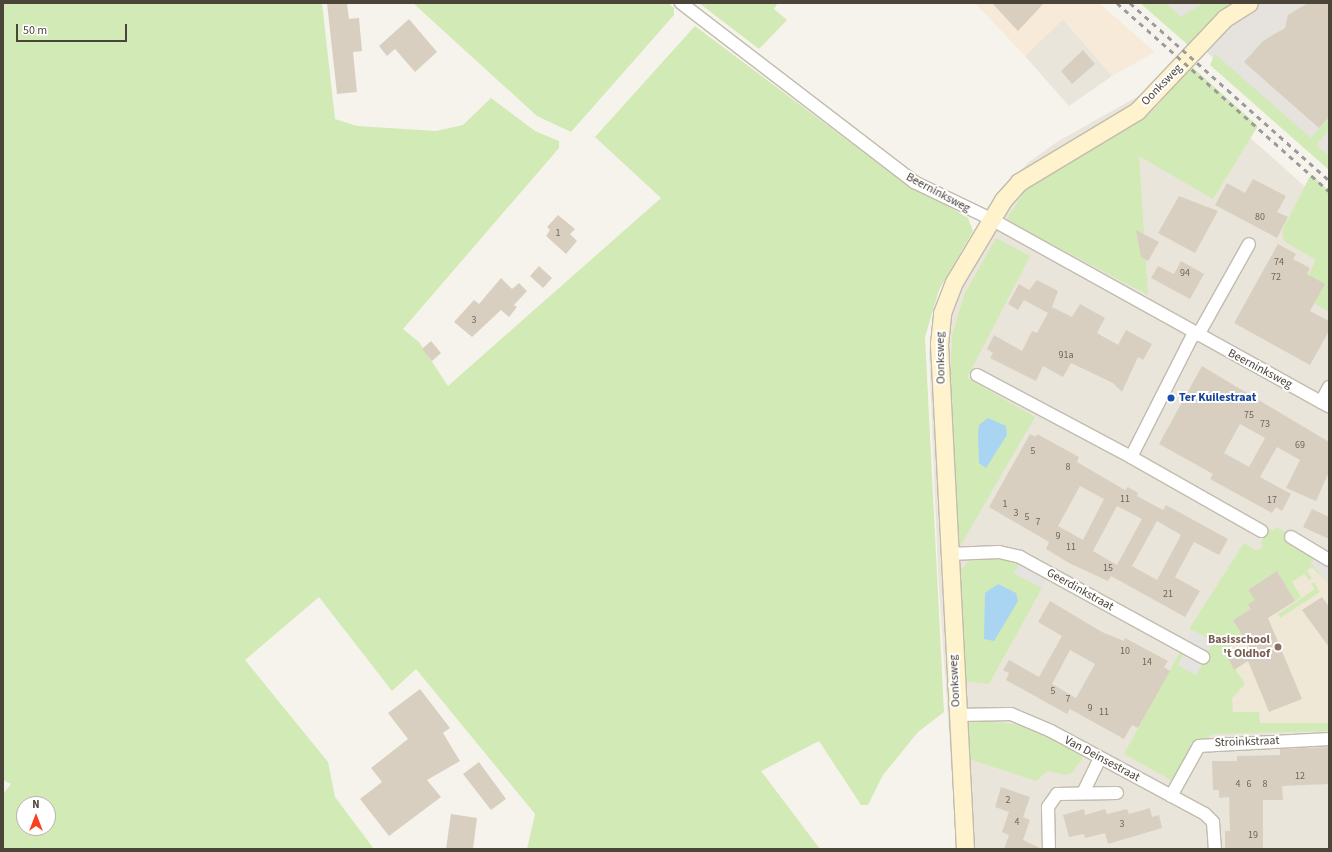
<!DOCTYPE html>
<html>
<head>
<meta charset="utf-8">
<style>
	body { margin:0 }
	#map { position:relative; width:1332px; height:852px; overflow:hidden; background:#f6f3ec; font-family:"Source Sans 3",sans-serif }
	div>[style] { position:absolute }
	[style*='--x'] { left:calc(var(--x)*1px); top:calc(var(--y)*1px); width:calc(var(--w)*1px); rotate:calc(var(--a)*1deg) }
	.residential>* { inset:0; background:#eae5da }
	.commercial>* { inset:0; background:#f7ead8 }
	.industrial>* { inset:0; background:#e6e2dd }
	.education>* { inset:0; background:#efe8d6 }
	.green>* { inset:0; background:#d2eab5 }
	.parking>* { inset:0; background:#e5e3e0 }
	.water>* { inset:0; background:#a9d4f2 }
	.building>* { inset:0; background:#d8cfc1 }
	.roads { filter:drop-shadow(1px 0 #c2bbae) drop-shadow(-1px 0 #c2bbae) drop-shadow(0 1px #c2bbae) drop-shadow(0 -1px #c2bbae) }
	.minor>* { height:12px; margin:-6px; padding:0 6px; transform-origin:6px; border-radius:6px; background:#fff }
	.secondary>* { height:17px; margin:-8.5px; padding:0 8.5px; transform-origin:8.5px; border-radius:8.5px; background:#fff3cd }
	.rail>* { height:3px; margin-top:-1.5px; transform-origin:0; background:repeating-linear-gradient(90deg,#9a9a9a 0 5px,transparent 0 10px) }
	.dots>* { width:11px; height:11px; translate:-50% -50%; box-sizing:border-box; border:2px solid #fff; border-radius:50% }
	span { translate:-50% -50%; white-space:nowrap; text-align:center; line-height:1.15; -webkit-text-stroke:4px #fff; paint-order:stroke }
	.number-label { font-size:10px; color:#6e675b }
	.number-label span { -webkit-text-stroke-width:0 }
	.street-label { font-size:12px; color:#4b4439 }
	.transit-label { font-size:12px; color:#164399; font-weight:700 }
	.left { translate:0 -50%; text-align:left }
	.education-label { font-size:12px; color:#785e54; font-weight:700 }
	.right { translate:-100% -50%; text-align:right }
	.frame { position:absolute; inset:0; border:4px solid #4b4439; pointer-events:none }
	.north { position:absolute; left:16px; top:796px; width:40px; height:40px; box-sizing:border-box; background:#fff; border:1px solid #b7b4b0; border-radius:50%; rotate:0deg; font-size:11px; font-weight:700; line-height:16px; text-align:center; color:#4b4439 }
	.north::after { content:''; display:block; margin:auto; width:14px; height:18px; background:#fc3f1d; clip-path:polygon(50% 0,100% 100%,50% 72%,0 100%) }
	.scale { position:absolute; left:16px; top:24px; width:111px; height:18px; box-sizing:border-box; border:2px solid #4b4439; border-top:0; padding-left:5px; font-size:12px; line-height:14px; white-space:nowrap; color:#4b4439; -webkit-text-stroke:3px #fff; paint-order:stroke }
</style>
</head>
<body>
<div id="map">
	<div class="residential">
		<i style="clip-path:polygon(1063px 19px,1112px 76px,1069px 106px,1025px 56px)"></i>
		<i style="clip-path:polygon(1191px 85px,1329px 208px,1329px 849px,957px 849px,938px 573px,929px 352px,935px 305px,1007px 184px,1029px 162px,1057px 142px,1149px 90px)"></i>
	</div>
	<div class="commercial">
		<i style="clip-path:polygon(975px 3px,1099px 3px,1155px 52px,1112px 76px,1063px 19px,1025px 56px)"></i>
	</div>
	<div class="industrial">
		<i style="clip-path:polygon(1166px 3px,1329px 3px,1329px 163px,1214px 60px)"></i>
	</div>
	<div class="education">
		<i style="clip-path:polygon(1312px 567px,1329px 584px,1329px 604px,1322px 597px,1302px 610px,1311px 625px,1314px 623px,1329px 641px,1329px 723px,1260px 723px,1259px 712px,1233px 712px,1232px 698px,1240px 693px,1234px 670px,1224px 652px,1238px 638px,1240px 642px,1258px 619px,1301px 597px,1292px 582px,1305px 574px,1311px 578px,1307px 571px)"></i>
	</div>
	<div class="green">
		<i style="clip-path:polygon(evenodd,3px 3px,322px 3px,335px 119px,357px 126px,436px 131px,463px 125px,491px 98px,535px 131px,559px 141px,559px 148px,403px 329px,419px 342px,448px 386px,661px 198px,595px 137px,695px 26px,887px 170px,968px 218px,973px 231px,939px 290px,925px 337px,944px 712px,918px 732px,883px 775px,868px 805px,861px 805px,819px 741px,761px 771px,820px 849px,527px 849px,535px 814px,416px 669px,392px 691px,319px 597px,245px 660px,328px 762px,335px 797px,374px 849px,3px 849px,3px 794px,11px 784px,3px 780px,3px 3px,24px 804px,48px 804px,48px 828px,24px 828px,24px 804px)"></i>
		<i style="clip-path:polygon(413px 3px,668px 3px,674px 8px,674px 15px,571px 132px,537px 116px)"></i>
		<i style="clip-path:polygon(699px 3px,778px 3px,774px 9px,787px 20px,759px 49px)"></i>
		<i style="clip-path:polygon(1140px 3px,1166px 3px,1181px 17px,1204px 3px,1230px 3px,1188px 45px)"></i>
		<i style="clip-path:polygon(1215px 54px,1311px 138px,1329px 117px,1329px 130px,1316px 145px,1329px 156px,1329px 170px,1210px 65px)"></i>
		<i style="clip-path:polygon(1191px 66px,1258px 126px,1213px 199px,1139px 156px,1148px 295px,1006px 220px,1029px 184px,1154px 110px)"></i>
		<i style="clip-path:polygon(1311px 174px,1329px 191px,1329px 312px,1299px 293px,1316px 260px,1284px 241px,1282px 231px)"></i>
		<i style="clip-path:polygon(996px 238px,1030px 256px,967px 378px,1035px 417px,959px 548px,950px 389px,952px 336px,964px 295px)"></i>
		<i style="clip-path:polygon(1276px 527px,1286px 532px,1283px 539px,1315px 553px,1318px 556px,1311px 563px,1329px 584px,1312px 567px,1307px 571px,1312px 578px,1309px 580px,1304px 574px,1292px 582px,1301px 597px,1295px 601px,1277px 571px,1248px 590px,1255px 600px,1251px 609px,1233px 620px,1242px 634px,1260px 623px,1263px 627px,1240px 642px,1238px 639px,1224px 652px,1245px 684px,1232px 698px,1233px 712px,1259px 712px,1260px 723px,1329px 723px,1329px 731px,1214px 734px,1199px 741px,1173px 781px,1124px 754px,1180px 652px,1184px 654px,1178px 665px,1196px 675px,1213px 642px,1189px 629px,1244px 543px,1256px 550px,1262px 548px,1261px 543px,1268px 528px,1274px 531px)"></i>
		<i style="clip-path:polygon(972px 558px,1010px 558px,1020px 563px,1014px 573px,1042px 588px,989px 684px,963px 681px,958px 573px)"></i>
		<i style="clip-path:polygon(1314px 582px,1320px 592px,1280px 618px,1278px 614px,1315px 589px,1311px 584px)"></i>
		<i style="clip-path:polygon(968px 719px,1028px 726px,1084px 751px,1082px 759px,1073px 772px,1066px 775px,1048px 771px,1036px 781px,969px 759px)"></i>
	</div>
	<div class="parking">
		<i style="clip-path:polygon(1318px 556px,1329px 567px,1329px 581px,1311px 563px)"></i>
		<i style="clip-path:polygon(1020px 563px,1047px 578px,1042px 588px,1014px 573px)"></i>
		<i style="clip-path:polygon(1193px 630px,1213px 642px,1207px 653px,1186px 642px)"></i>
		<i style="clip-path:polygon(1184px 654px,1202px 663px,1196px 675px,1178px 665px)"></i>
	</div>
	<div class="water">
		<i style="clip-path:polygon(988px 418px,1006px 426px,1007px 435px,986px 468px,979px 463px,978px 436px,979px 425px)"></i>
		<i style="clip-path:polygon(998px 584px,1016px 593px,1018px 601px,994px 641px,984px 639px,985px 593px)"></i>
	</div>
	<div class="building">
		<i style="clip-path:polygon(327px 3px,347px 3px,349px 19px,359px 18px,362px 51px,353px 52px,357px 92px,337px 94px)"></i>
		<i style="clip-path:polygon(992px 3px,1044px 3px,1018px 31px)"></i>
		<i style="clip-path:polygon(1308px 3px,1329px 3px,1329px 117px,1319px 128px,1244px 62px,1263px 41px,1285px 28px,1288px 15px)"></i>
		<i style="clip-path:polygon(409px 19px,437px 52px,415px 72px,395px 49px,387px 56px,379px 46px)"></i>
		<i style="clip-path:polygon(1083px 50px,1095px 64px,1072px 84px,1061px 71px)"></i>
		<i style="clip-path:polygon(1253px 179px,1286px 196px,1277px 212px,1288px 217px,1277px 238px,1215px 205px,1227px 183px,1245px 193px)"></i>
		<i style="clip-path:polygon(1179px 196px,1218px 211px,1195px 253px,1158px 233px)"></i>
		<i style="clip-path:polygon(558px 215px,575px 229px,570px 234px,577px 241px,566px 254px,546px 236px,550px 230px,547px 227px)"></i>
		<i style="clip-path:polygon(1136px 230px,1159px 242px,1148px 261px,1141px 257px)"></i>
		<i style="clip-path:polygon(1278px 244px,1296px 254px,1293px 259px,1310px 268px,1307px 274px,1325px 284px,1310px 311px,1329px 321px,1329px 331px,1310px 365px,1234px 323px)"></i>
		<i style="clip-path:polygon(1181px 261px,1204px 274px,1190px 299px,1151px 278px,1158px 266px,1174px 274px)"></i>
		<i style="clip-path:polygon(539px 266px,552px 278px,543px 288px,530px 276px)"></i>
		<i style="clip-path:polygon(501px 278px,512px 289px,519px 283px,527px 291px,514px 305px,517px 307px,509px 317px,501px 310px,472px 337px,454px 322px,474px 300px,479px 304px)"></i>
		<i style="clip-path:polygon(1037px 280px,1058px 291px,1052px 307px,1072px 317px,1080px 304px,1105px 318px,1097px 333px,1118px 345px,1126px 330px,1152px 344px,1143px 360px,1138px 357px,1122px 392px,1113px 383px,1071px 363px,1063px 377px,1043px 366px,1036px 381px,990px 358px,993px 353px,987px 349px,994px 335px,1022px 351px,1032px 331px,1037px 333px,1048px 313px,1024px 300px,1018px 310px,1008px 304px,1019px 284px,1029px 290px)"></i>
		<i style="clip-path:polygon(431px 341px,441px 353px,432px 361px,422px 349px)"></i>
		<i style="clip-path:polygon(evenodd,1202px 366px,1329px 442px,1329px 472px,1316px 501px,1286px 488px,1300px 460px,1277px 447px,1260px 477px,1291px 494px,1282px 511px,1276px 507px,1272px 513px,1210px 479px,1213px 474px,1159px 444px,1202px 366px,1240px 424px,1265px 438px,1249px 467px,1224px 453px,1240px 424px)"></i>
		<i style="clip-path:polygon(evenodd,1030px 434px,1036px 437px,1037px 434px,1079px 457px,1077px 462px,1125px 490px,1128px 487px,1138px 493px,1137px 496px,1163px 510px,1166px 505px,1228px 539px,1219px 555px,1194px 542px,1175px 577px,1200px 591px,1185px 617px,1111px 576px,1108px 581px,1069px 563px,1046px 549px,1049px 542px,989px 507px,1030px 434px,1080px 486px,1104px 499px,1083px 540px,1058px 526px,1080px 486px,1030px 434px,1117px 506px,1142px 519px,1117px 565px,1093px 551px,1117px 506px,1030px 434px,1157px 521px,1181px 535px,1157px 580px,1132px 566px,1157px 521px)"></i>
		<i style="clip-path:polygon(1312px 509px,1329px 517px,1329px 539px,1303px 527px)"></i>
		<i style="clip-path:polygon(1277px 571px,1295px 601px,1268px 618px,1302px 699px,1269px 712px,1248px 661px,1234px 670px,1228px 658px,1249px 646px,1233px 620px,1251px 609px,1248px 604px,1255px 600px,1248px 590px)"></i>
		<i style="clip-path:polygon(1322px 597px,1329px 607px,1329px 647px,1302px 610px)"></i>
		<i style="clip-path:polygon(evenodd,1050px 601px,1102px 632px,1124px 641px,1125px 638px,1168px 661px,1164px 667px,1170px 671px,1156px 696px,1138px 728px,1132px 725px,1124px 739px,1070px 709px,1067px 714px,1006px 680px,1009px 673px,1003px 670px,1009px 660px,1039px 677px,1062px 636px,1038px 622px,1050px 601px,1070px 650px,1095px 664px,1076px 698px,1052px 684px,1070px 650px)"></i>
		<i style="clip-path:polygon(420px 689px,450px 728px,443px 733px,460px 761px,427px 780px,441px 797px,389px 836px,360px 799px,382px 782px,371px 768px,408px 739px,388px 713px)"></i>
		<i style="clip-path:polygon(1329px 747px,1329px 784px,1282px 786px,1283px 800px,1263px 800px,1263px 849px,1225px 849px,1225px 831px,1230px 831px,1229px 797px,1219px 798px,1219px 790px,1213px 790px,1212px 761px,1237px 761px,1237px 756px,1280px 755px,1280px 749px)"></i>
		<i style="clip-path:polygon(479px 762px,506px 799px,491px 810px,463px 774px)"></i>
		<i style="clip-path:polygon(1001px 787px,1030px 797px,1023px 817px,1030px 820px,1023px 840px,1042px 849px,1004px 849px,1009px 835px,1002px 832px,1009px 812px,995px 807px)"></i>
		<i style="clip-path:polygon(1150px 808px,1152px 817px,1159px 815px,1162px 828px,1108px 844px,1105px 833px,1085px 838px,1084px 834px,1069px 837px,1063px 815px,1084px 809px,1085px 815px,1105px 809px,1107px 814px,1127px 809px,1129px 814px)"></i>
		<i style="clip-path:polygon(451px 814px,477px 818px,473px 849px,446px 849px)"></i>
	</div>
	<div class="roads">
		<div class="minor">
			<i style="--x:681;--y:3;--w:294;--a:37.5"></i>
			<i style="--x:914;--y:182;--w:85;--a:25.7"></i>
			<i style="--x:991;--y:219;--w:386;--a:29"></i>
			<i style="--x:1198;--y:335;--w:104;--a:-60.7"></i>
			<i style="--x:977;--y:375;--w:174;--a:28"></i>
			<i style="--x:1131;--y:457;--w:150;--a:29.6"></i>
			<i style="--x:1321;--y:402;--w:17;--a:-62"></i>
			<i style="--x:1131;--y:457;--w:139;--a:-63.1"></i>
			<i style="--x:1291;--y:537;--w:44;--a:31.2"></i>
			<i style="--x:949;--y:554;--w:50;--a:-2.3"></i>
			<i style="--x:999;--y:552;--w:22;--a:13"></i>
			<i style="--x:1020;--y:557;--w:209;--a:28.7"></i>
			<i style="--x:957;--y:715;--w:54;--a:-1.1"></i>
			<i style="--x:1011;--y:714;--w:43;--a:23"></i>
			<i style="--x:1051;--y:731;--w:175;--a:28.3"></i>
			<i style="--x:1205;--y:814;--w:11;--a:45"></i>
			<i style="--x:1213;--y:822;--w:27;--a:86"></i>
			<i style="--x:1083;--y:793;--w:39;--a:-64"></i>
			<i style="--x:1171;--y:796;--w:57;--a:-60.8"></i>
			<i style="--x:1199;--y:746;--w:130;--a:-3.1"></i>
			<i style="--x:1049;--y:849;--w:42;--a:-91.4"></i>
			<i style="--x:1048;--y:807;--w:16;--a:-55"></i>
			<i style="--x:1057;--y:794;--w:60;--a:-1"></i>
		</div>
		<div class="secondary">
			<i style="--x:965;--y:849;--w:506;--a:-92.95"></i>
			<i style="--x:939;--y:344;--w:31;--a:-84"></i>
			<i style="--x:942;--y:313;--w:33;--a:-69"></i>
			<i style="--x:954;--y:282;--w:96;--a:-59.1"></i>
			<i style="--x:1003;--y:200;--w:24;--a:-48"></i>
			<i style="--x:1019;--y:182;--w:138;--a:-31"></i>
			<i style="--x:1137;--y:111;--w:128;--a:-46.6"></i>
			<i style="--x:1225;--y:18;--w:28;--a:-32"></i>
		</div>
	</div>
	<div class="rail">
		<i style="--x:1117;--y:3;--w:283;--a:41.6"></i>
		<i style="--x:1130;--y:3;--w:266;--a:41.7"></i>
	</div>
	<div class="dots">
		<i style="left:1171px;top:398px;background:#1a4fb4"></i>
		<i style="left:1278px;top:647px;background:#8d6e63"></i>
	</div>
	<div class="number-label">
		<span style="left:1260px;top:218px">80</span>
		<span style="left:558px;top:234px">1</span>
		<span style="left:1279px;top:263px">74</span>
		<span style="left:1185px;top:274px">94</span>
		<span style="left:1276px;top:278px">72</span>
		<span style="left:474px;top:321px">3</span>
		<span style="left:1066px;top:356px">91a</span>
		<span style="left:1249px;top:416px">75</span>
		<span style="left:1265px;top:425px">73</span>
		<span style="left:1300px;top:446px">69</span>
		<span style="left:1033px;top:452px">5</span>
		<span style="left:1068px;top:468px">8</span>
		<span style="left:1125px;top:500px">11</span>
		<span style="left:1272px;top:501px">17</span>
		<span style="left:1005px;top:505px">1</span>
		<span style="left:1016px;top:514px">3</span>
		<span style="left:1027px;top:518px">5</span>
		<span style="left:1038px;top:523px">7</span>
		<span style="left:1058px;top:537px">9</span>
		<span style="left:1071px;top:548px">11</span>
		<span style="left:1108px;top:569px">15</span>
		<span style="left:1168px;top:595px">21</span>
		<span style="left:1125px;top:652px">10</span>
		<span style="left:1147px;top:663px">14</span>
		<span style="left:1053px;top:692px">5</span>
		<span style="left:1068px;top:700px">7</span>
		<span style="left:1090px;top:709px">9</span>
		<span style="left:1104px;top:713px">11</span>
		<span style="left:1300px;top:777px">12</span>
		<span style="left:1238px;top:785px">4</span>
		<span style="left:1249px;top:785px">6</span>
		<span style="left:1265px;top:785px">8</span>
		<span style="left:1008px;top:801px">2</span>
		<span style="left:1017px;top:823px">4</span>
		<span style="left:1122px;top:825px">3</span>
		<span style="left:1253px;top:836px">19</span>
	</div>
	<div class="street-label">
		<span style="left:1162px;top:85px;rotate:-46deg">Oonksweg</span>
		<span style="left:938px;top:193px;rotate:28deg">Beerninksweg</span>
		<span style="left:941px;top:358px;rotate:-91deg">Oonksweg</span>
		<span style="left:1260px;top:369px;rotate:28deg">Beerninksweg</span>
		<span style="left:1080px;top:590px;rotate:29deg">Geerdinkstraat</span>
		<span style="left:955px;top:681px;rotate:-93deg">Oonksweg</span>
		<span style="left:1247px;top:742px;rotate:-2deg">Stroinkstraat</span>
		<span style="left:1102px;top:759px;rotate:28deg">Van Deinsestraat</span>
	</div>
	<div class="transit-label">
		<span class="left" style="left:1179px;top:398px">Ter Kuilestraat</span>
	</div>
	<div class="education-label">
		<span class="right" style="left:1270px;top:647px">Basisschool<br>'t Oldhof</span>
	</div>
	<div class="frame"></div>
	<div class="north">N</div>
	<div class="scale">50 m</div>
</div>
</body>
</html>
